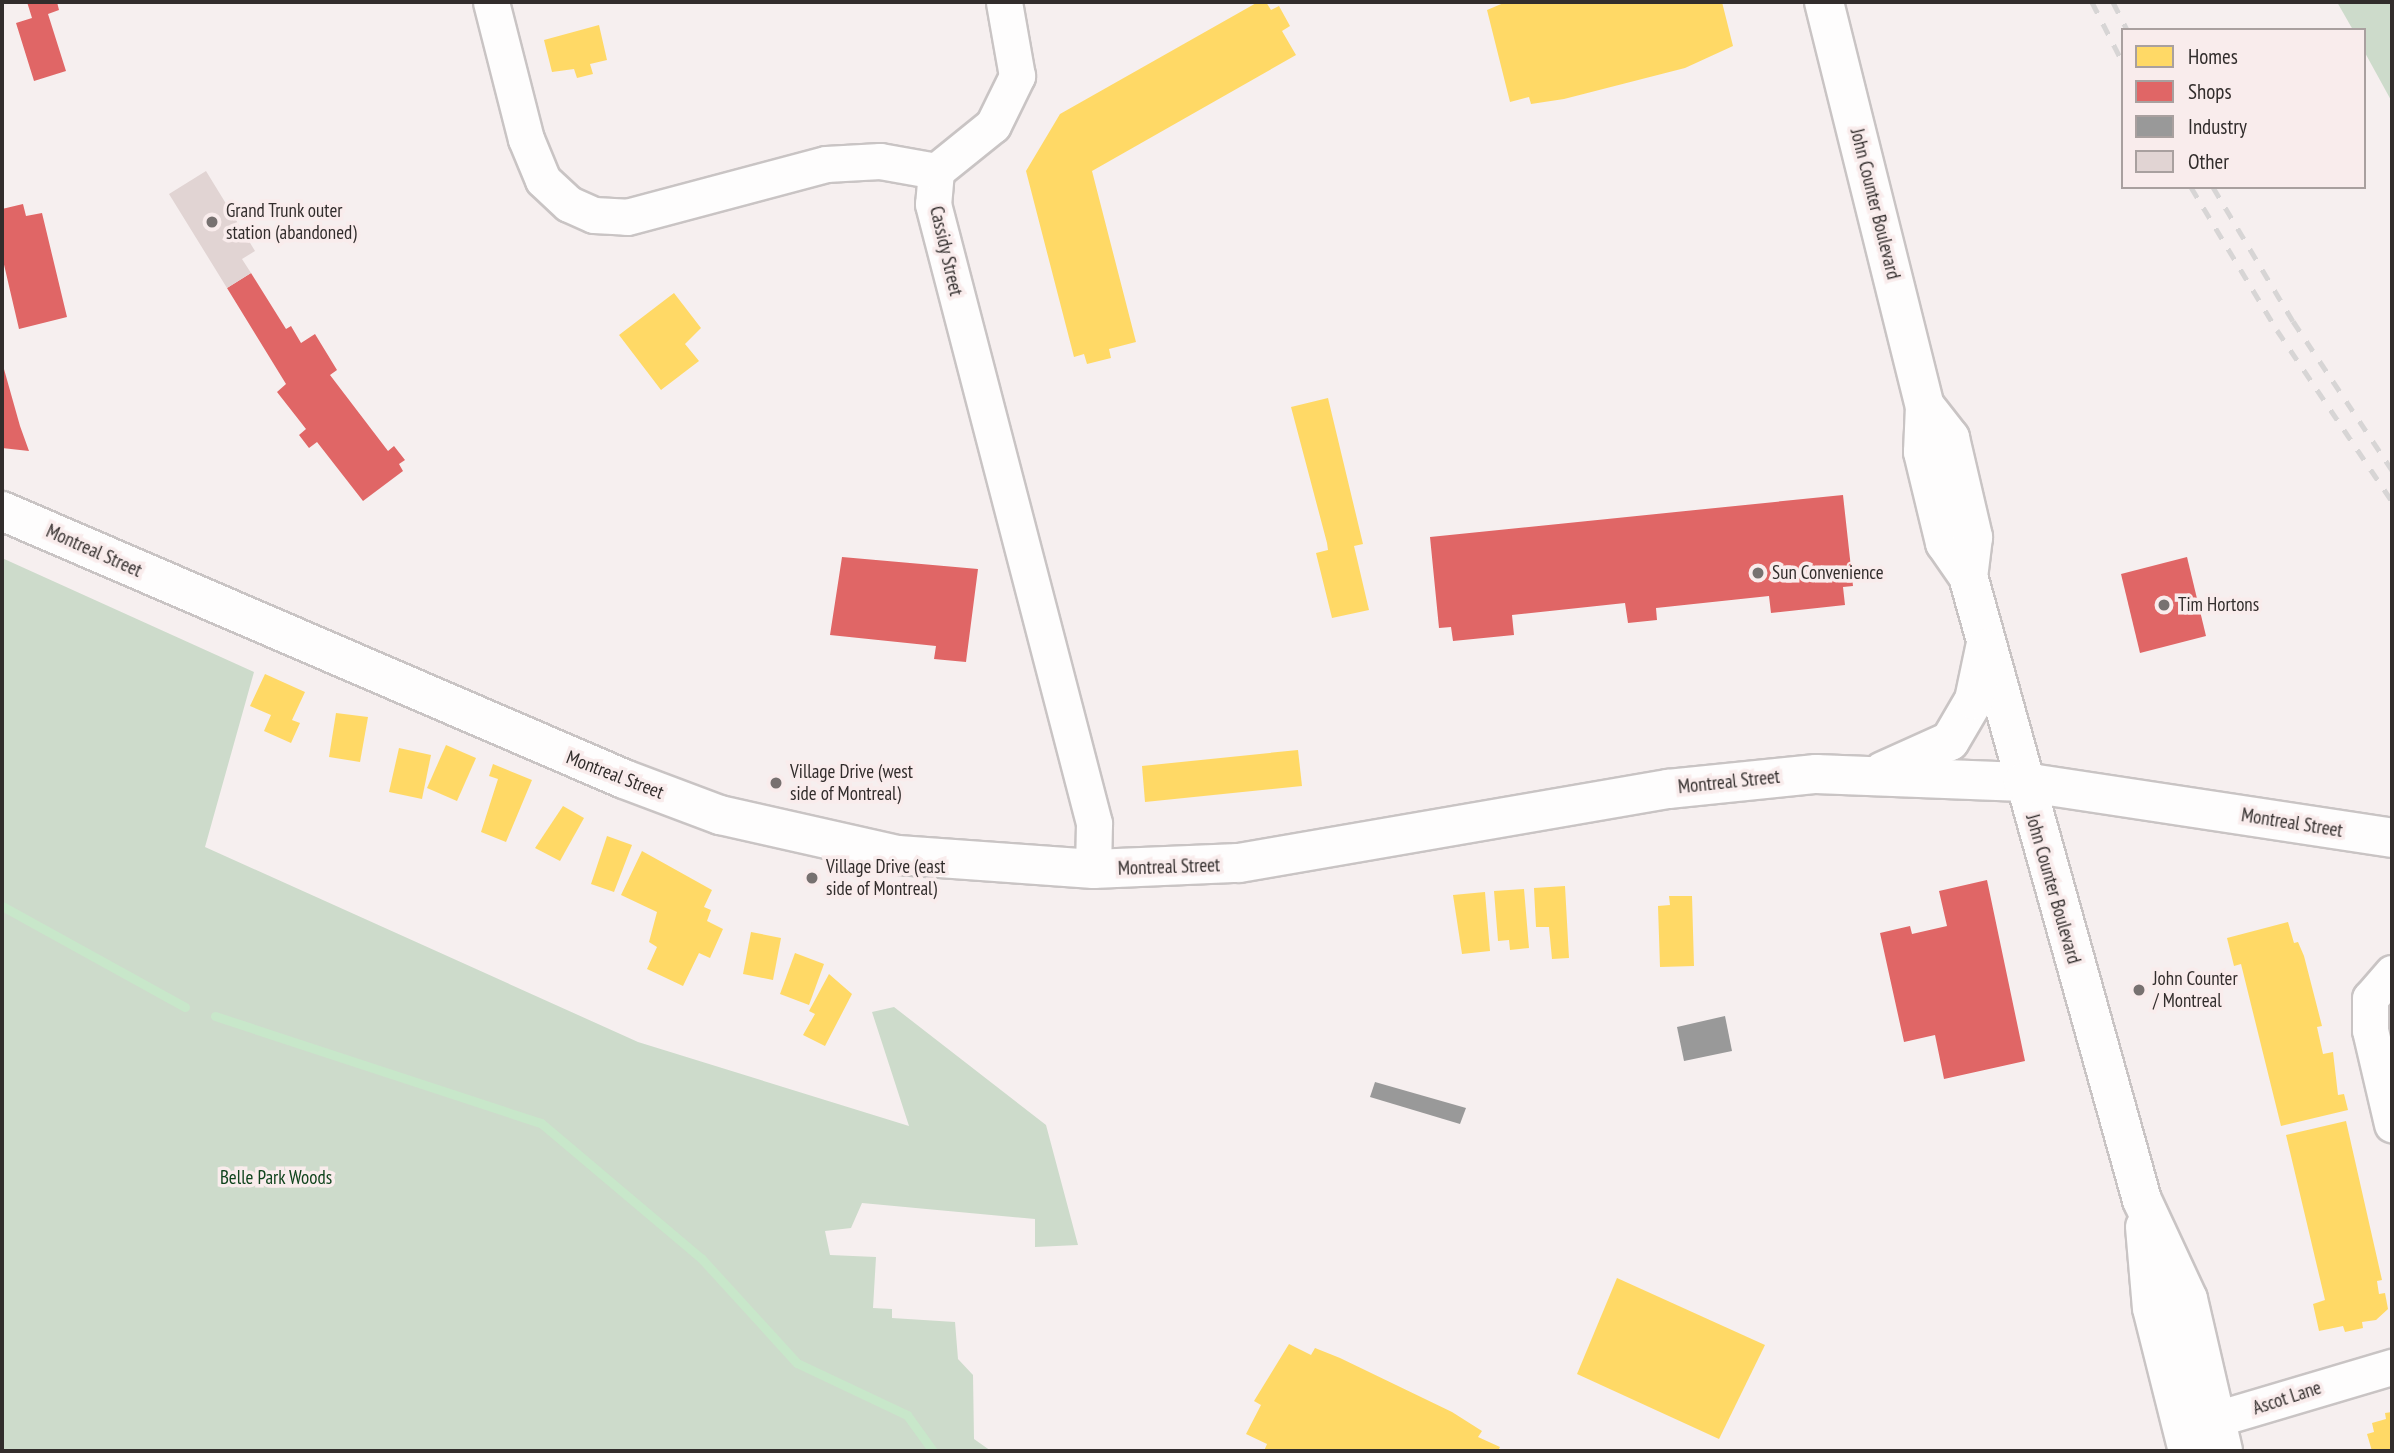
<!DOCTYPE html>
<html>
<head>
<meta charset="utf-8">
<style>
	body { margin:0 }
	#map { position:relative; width:2394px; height:1453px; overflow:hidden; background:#f6efef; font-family:"PT Sans Narrow",sans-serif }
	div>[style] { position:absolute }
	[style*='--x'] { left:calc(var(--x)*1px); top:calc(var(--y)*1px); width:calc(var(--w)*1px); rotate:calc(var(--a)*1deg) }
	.green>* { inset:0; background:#cddbcb }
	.homes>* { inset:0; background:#ffd966 }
	.shops>* { inset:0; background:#e06666 }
	.industry>* { inset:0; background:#999 }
	.stream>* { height:9px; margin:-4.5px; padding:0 4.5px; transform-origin:4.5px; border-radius:4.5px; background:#c8e7ca }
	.building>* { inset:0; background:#e1d4d3 }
	.roads { filter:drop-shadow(2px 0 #c9c4c4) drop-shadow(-2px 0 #c9c4c4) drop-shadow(0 2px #c9c4c4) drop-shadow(0 -2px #c9c4c4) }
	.minor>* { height:35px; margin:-17.5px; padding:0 17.5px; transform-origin:17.5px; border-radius:17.5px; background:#fefdfd }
	.major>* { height:38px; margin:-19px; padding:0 19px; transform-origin:19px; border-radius:19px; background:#fefdfd }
	.rail>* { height:5px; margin-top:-2.5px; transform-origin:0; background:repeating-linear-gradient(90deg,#d7d5d5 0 12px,transparent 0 24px) }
	.dots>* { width:19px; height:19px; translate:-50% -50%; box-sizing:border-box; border:4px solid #f9ecec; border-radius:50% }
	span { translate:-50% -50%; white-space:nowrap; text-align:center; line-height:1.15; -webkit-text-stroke:7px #f9ecec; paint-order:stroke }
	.street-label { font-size:19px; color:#322d2c }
	.poi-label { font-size:19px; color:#322d2c }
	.left { translate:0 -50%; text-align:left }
	.park-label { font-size:19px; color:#0f431c }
	.frame { position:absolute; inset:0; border:4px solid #322d2c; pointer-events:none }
	.legend { position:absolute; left:2121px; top:28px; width:245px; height:161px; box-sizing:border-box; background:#f9ecec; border:2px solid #a9a09f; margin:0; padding:9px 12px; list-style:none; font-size:21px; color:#322d2c }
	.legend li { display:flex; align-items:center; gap:14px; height:35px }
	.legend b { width:35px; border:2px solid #a9a09f }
</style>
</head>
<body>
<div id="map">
	<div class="green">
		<i style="clip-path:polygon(2337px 2px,2392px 2px,2392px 102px,2364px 51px,2364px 30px,2353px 30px)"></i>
		<i style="clip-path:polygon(2px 558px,254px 672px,205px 847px,638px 1042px,909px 1126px,872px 1012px,894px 1007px,1046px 1125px,1078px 1245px,1035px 1247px,1035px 1219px,862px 1203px,851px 1228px,825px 1231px,830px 1255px,876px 1257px,873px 1308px,892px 1309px,892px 1318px,955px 1322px,958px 1359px,973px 1375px,974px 1439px,991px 1451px,2px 1451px)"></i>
	</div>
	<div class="homes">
		<i style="clip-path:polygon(1258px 2px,1266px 2px,1271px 10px,1279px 6px,1290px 26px,1282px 31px,1296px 55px,1092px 171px,1136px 342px,1109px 349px,1111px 358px,1087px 364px,1084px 354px,1074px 357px,1026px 171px,1060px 114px)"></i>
		<i style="clip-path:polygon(1506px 2px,1722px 2px,1733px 46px,1685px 68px,1564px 99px,1531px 104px,1529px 97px,1510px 102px,1487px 10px)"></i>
		<i style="clip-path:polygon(599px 25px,607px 60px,590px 64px,593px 74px,577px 78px,574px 69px,552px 72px,544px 40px)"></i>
		<i style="clip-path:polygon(674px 293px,701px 328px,685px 344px,699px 361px,661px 390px,619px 335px)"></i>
		<i style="clip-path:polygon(1328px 398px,1363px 544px,1354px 546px,1369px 610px,1332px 618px,1316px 553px,1328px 550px,1327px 543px,1291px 407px)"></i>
		<i style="clip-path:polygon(265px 674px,305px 692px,292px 720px,300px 723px,291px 743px,264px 731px,271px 715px,250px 706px)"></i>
		<i style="clip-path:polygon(336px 713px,368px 717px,360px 762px,329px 757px)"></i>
		<i style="clip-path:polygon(446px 745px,476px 758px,457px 801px,427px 788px)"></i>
		<i style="clip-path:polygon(399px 748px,431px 755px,422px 799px,389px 792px)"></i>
		<i style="clip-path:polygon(1298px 750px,1302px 786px,1145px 802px,1142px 766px)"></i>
		<i style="clip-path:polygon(493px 764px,532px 780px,506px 842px,481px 832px,498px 779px,489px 776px)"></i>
		<i style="clip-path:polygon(563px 806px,584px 818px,560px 861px,535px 848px)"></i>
		<i style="clip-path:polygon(607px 836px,632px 845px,614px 892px,591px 884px)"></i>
		<i style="clip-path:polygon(642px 851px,712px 890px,704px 907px,711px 910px,707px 921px,723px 929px,710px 958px,699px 953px,683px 986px,647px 969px,657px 947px,649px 942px,657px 912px,621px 895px)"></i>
		<i style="clip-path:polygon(1565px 886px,1569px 958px,1552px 959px,1549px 927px,1536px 927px,1534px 888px)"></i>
		<i style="clip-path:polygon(1524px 889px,1529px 948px,1510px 950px,1509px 940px,1498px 941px,1494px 891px)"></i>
		<i style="clip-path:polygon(1485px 892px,1490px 951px,1462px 954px,1453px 895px)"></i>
		<i style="clip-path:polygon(1669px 896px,1692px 896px,1694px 966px,1660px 967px,1658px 906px,1670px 905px)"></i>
		<i style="clip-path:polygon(2288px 922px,2294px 943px,2298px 942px,2304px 956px,2322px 1026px,2317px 1027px,2323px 1054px,2333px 1052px,2338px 1095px,2344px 1094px,2348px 1110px,2281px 1126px,2241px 964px,2234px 966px,2227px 938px)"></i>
		<i style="clip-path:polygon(751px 932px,781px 938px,773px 980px,743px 974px)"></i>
		<i style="clip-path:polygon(795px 953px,824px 964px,809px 1005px,780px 994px)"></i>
		<i style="clip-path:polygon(829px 974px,852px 994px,825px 1046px,803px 1035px,815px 1014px,809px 1011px)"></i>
		<i style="clip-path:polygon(2346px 1121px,2382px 1280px,2377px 1281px,2379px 1294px,2385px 1293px,2388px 1309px,2376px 1320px,2362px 1322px,2363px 1328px,2345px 1332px,2343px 1326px,2319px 1331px,2313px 1304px,2325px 1300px,2286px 1135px)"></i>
		<i style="clip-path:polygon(1617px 1278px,1765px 1345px,1719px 1439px,1577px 1374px)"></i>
		<i style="clip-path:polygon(1289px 1344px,1311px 1355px,1315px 1348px,1340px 1358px,1452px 1412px,1482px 1431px,1478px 1437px,1500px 1447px,1498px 1451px,1264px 1451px,1267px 1444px,1246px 1434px,1261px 1405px,1254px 1401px)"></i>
		<i style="clip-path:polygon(2392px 1412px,2392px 1451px,2372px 1451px,2367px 1434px,2374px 1432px,2372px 1423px,2386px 1419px,2385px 1413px)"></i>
	</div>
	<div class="shops">
		<i style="clip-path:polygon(27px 2px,57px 2px,59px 10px,48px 14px,66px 71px,34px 81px,16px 23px,32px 18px)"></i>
		<i style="clip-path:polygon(23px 204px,26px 216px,42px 213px,67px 317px,19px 329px,2px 256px,2px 209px)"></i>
		<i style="clip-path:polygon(251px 273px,286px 329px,291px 326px,301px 343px,315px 334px,337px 370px,330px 375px,388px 451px,394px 446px,405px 460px,399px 464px,403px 471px,363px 501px,317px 442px,309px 448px,299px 435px,306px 429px,277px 392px,286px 384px,227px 288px)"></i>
		<i style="clip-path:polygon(2px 362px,20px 426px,29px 451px,2px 448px)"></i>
		<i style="clip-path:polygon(1843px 495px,1853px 586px,1843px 587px,1845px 605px,1771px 613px,1769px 596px,1656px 608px,1657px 620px,1628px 623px,1625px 603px,1512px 615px,1514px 635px,1453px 641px,1451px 627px,1439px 628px,1430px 537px)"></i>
		<i style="clip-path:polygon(842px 557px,978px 569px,966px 662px,934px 659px,936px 646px,830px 635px)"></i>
		<i style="clip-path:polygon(2187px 557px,2206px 636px,2140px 653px,2121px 574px)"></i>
		<i style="clip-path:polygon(1987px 880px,2025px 1061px,1944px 1079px,1935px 1035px,1904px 1042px,1880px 933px,1910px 926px,1912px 934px,1947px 926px,1939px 891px)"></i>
	</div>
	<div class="industry">
		<i style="clip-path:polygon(1725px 1016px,1732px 1051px,1684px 1061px,1677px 1027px)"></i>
		<i style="clip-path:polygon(1375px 1082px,1466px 1108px,1460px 1124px,1370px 1097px)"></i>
	</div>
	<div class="stream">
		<i style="--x:2;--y:906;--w:209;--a:28.9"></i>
		<i style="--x:215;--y:1016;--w:343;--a:18.2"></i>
		<i style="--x:541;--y:1123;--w:209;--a:40.2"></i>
		<i style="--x:701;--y:1258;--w:142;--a:47.6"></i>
		<i style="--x:797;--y:1363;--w:122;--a:25.3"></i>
		<i style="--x:907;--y:1415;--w:44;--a:54.2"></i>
	</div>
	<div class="building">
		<i style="clip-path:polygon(206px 171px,255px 251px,242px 259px,251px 273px,227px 288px,169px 194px)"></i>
	</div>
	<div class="roads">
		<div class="minor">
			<i style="--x:491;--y:2;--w:141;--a:75.7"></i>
			<i style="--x:526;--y:139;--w:44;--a:67.5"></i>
			<i style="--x:543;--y:180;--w:35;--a:43"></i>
			<i style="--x:569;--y:204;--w:27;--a:24"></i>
			<i style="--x:594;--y:215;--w:33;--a:3"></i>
			<i style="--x:627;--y:217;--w:206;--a:-14.9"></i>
			<i style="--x:826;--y:164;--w:54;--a:-3.2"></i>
			<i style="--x:880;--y:161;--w:57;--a:10.1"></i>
			<i style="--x:936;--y:171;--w:33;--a:95"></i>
			<i style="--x:933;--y:204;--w:640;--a:75.42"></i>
			<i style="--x:1094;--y:823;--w:46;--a:91.2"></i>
			<i style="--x:936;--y:171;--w:73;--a:-38.9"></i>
			<i style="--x:993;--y:125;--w:55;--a:-63.9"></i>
			<i style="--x:1017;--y:76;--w:75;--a:-100"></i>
			<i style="--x:2392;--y:973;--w:33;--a:131"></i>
			<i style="--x:2370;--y:998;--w:32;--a:90"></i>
			<i style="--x:2370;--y:1030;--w:97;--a:76.8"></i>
			<i style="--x:2189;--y:1427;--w:212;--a:-16.5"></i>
		</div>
		<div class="major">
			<i style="--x:1824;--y:2;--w:416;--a:76"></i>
			<i style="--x:1925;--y:406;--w:46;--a:92.5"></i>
			<i style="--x:1923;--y:452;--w:94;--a:76.4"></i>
			<i style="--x:1945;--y:543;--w:40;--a:55.1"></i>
			<i style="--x:1968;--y:576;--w:648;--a:74.42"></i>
			<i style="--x:2142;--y:1200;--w:109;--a:65.1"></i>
			<i style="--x:2188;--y:1299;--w:156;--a:77"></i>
			<i style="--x:1925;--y:406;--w:41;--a:52"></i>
			<i style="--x:1950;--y:438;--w:102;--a:76.9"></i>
			<i style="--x:1973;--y:537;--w:39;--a:97"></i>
			<i style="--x:2;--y:511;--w:677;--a:23.31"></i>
			<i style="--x:624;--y:779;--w:103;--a:20.6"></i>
			<i style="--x:720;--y:815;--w:182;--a:12.7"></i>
			<i style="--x:898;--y:855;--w:196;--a:4.1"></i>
			<i style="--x:1093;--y:869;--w:146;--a:-2.4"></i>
			<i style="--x:1239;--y:863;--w:435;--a:-9.8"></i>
			<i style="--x:1668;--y:789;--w:149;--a:-5.8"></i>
			<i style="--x:1816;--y:774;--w:207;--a:2.2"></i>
			<i style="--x:2023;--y:782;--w:373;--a:8.6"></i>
			<i style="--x:1883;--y:771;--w:73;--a:-24.1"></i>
			<i style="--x:1950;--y:741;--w:48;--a:-59.7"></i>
			<i style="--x:1974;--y:700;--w:53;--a:-78.1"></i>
			<i style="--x:2145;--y:1227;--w:81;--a:85.1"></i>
			<i style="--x:2152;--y:1308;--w:147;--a:75.9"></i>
		</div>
	</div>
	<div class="rail">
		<i style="--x:2092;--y:2;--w:68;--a:63.1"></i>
		<i style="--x:2113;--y:2;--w:31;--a:63"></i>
		<i style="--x:2191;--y:187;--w:167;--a:59"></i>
		<i style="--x:2277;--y:330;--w:206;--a:56.1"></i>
		<i style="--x:2213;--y:187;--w:156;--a:59.2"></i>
		<i style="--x:2293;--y:321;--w:179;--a:56.4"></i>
	</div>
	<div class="dots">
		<i style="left:212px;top:222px;background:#777170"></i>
		<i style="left:1758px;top:573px;background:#777170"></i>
		<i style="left:2164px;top:605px;background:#777170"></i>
		<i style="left:776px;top:783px;background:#777170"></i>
		<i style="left:812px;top:878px;background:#777170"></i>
		<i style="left:2139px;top:990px;background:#777170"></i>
	</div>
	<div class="street-label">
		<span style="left:1875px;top:204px;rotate:76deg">John Counter Boulevard</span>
		<span style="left:946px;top:251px;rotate:77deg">Cassidy Street</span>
		<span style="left:94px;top:551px;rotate:24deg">Montreal Street</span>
		<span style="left:615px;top:775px;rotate:21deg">Montreal Street</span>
		<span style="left:1729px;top:782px;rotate:-6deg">Montreal Street</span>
		<span style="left:2292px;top:823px;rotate:9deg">Montreal Street</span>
		<span style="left:1169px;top:867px;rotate:-2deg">Montreal Street</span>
		<span style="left:2053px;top:889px;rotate:74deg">John Counter Boulevard</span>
		<span style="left:2287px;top:1398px;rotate:-18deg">Ascot Lane</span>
	</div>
	<div class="poi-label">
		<span class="left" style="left:226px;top:222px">Grand Trunk outer<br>station (abandoned)</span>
		<span class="left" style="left:1772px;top:573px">Sun Convenience</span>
		<span class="left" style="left:2178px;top:605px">Tim Hortons</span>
		<span class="left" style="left:790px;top:783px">Village Drive (west<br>side of Montreal)</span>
		<span class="left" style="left:826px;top:878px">Village Drive (east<br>side of Montreal)</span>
		<span class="left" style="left:2153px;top:990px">John Counter<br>/ Montreal</span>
	</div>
	<div class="park-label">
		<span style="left:276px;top:1178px">Belle Park Woods</span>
	</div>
	<div class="frame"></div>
	<ul class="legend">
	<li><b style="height:19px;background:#ffd966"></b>Homes</li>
	<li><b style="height:19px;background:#e06666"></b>Shops</li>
	<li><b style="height:19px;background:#999"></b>Industry</li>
	<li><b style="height:19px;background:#e1d4d3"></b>Other</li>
	</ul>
</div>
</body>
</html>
